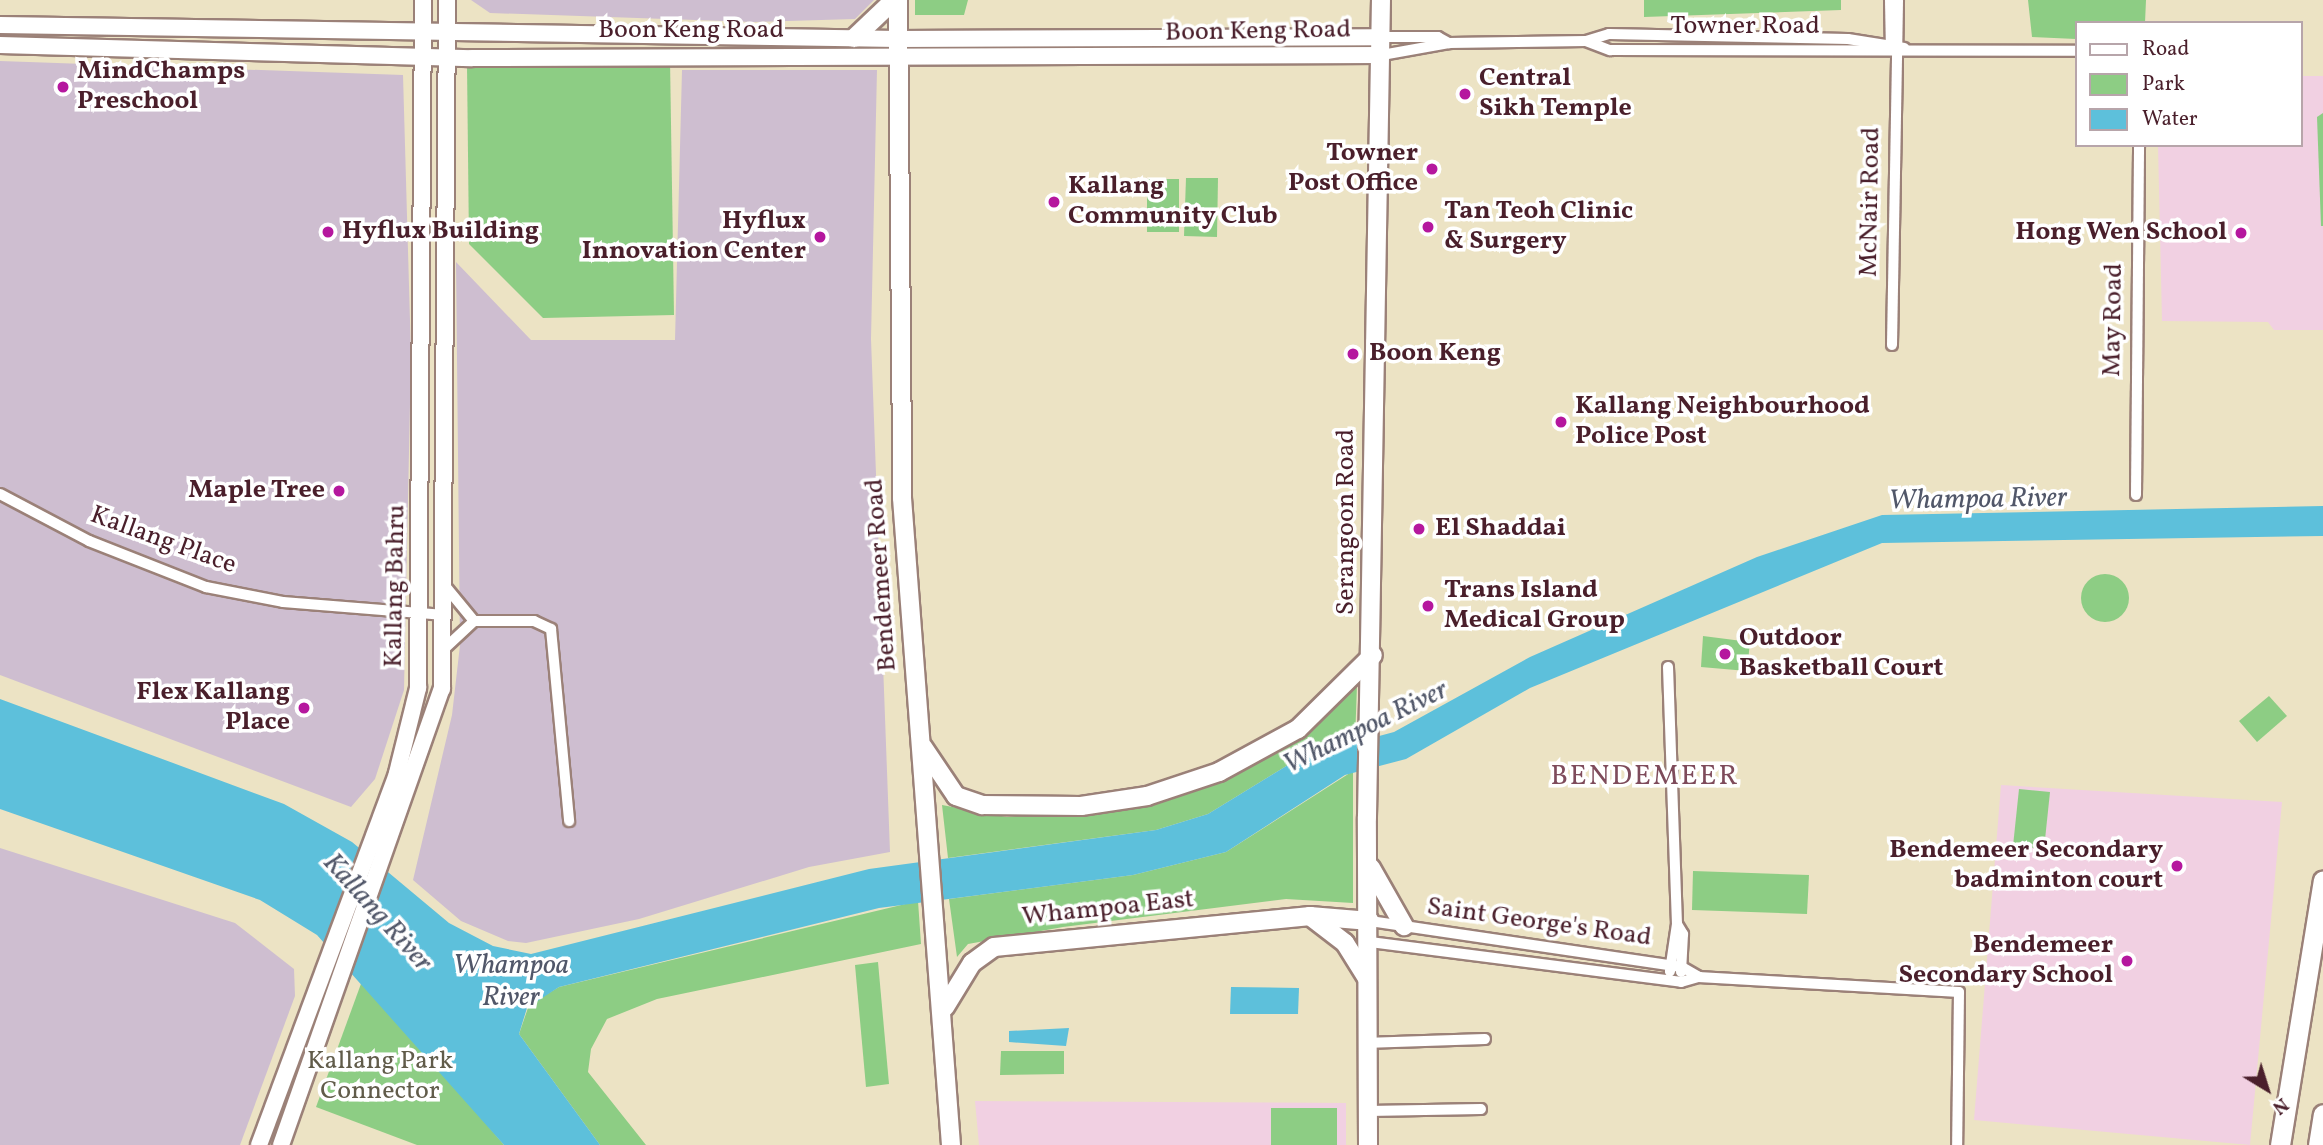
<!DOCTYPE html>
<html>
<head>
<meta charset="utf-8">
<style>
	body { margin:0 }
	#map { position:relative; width:2323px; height:1145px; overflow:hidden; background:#ece3c4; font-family:Vollkorn,serif }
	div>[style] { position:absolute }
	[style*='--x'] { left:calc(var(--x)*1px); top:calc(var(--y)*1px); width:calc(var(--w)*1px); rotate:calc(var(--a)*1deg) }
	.built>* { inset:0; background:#f1d0e2 }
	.industrial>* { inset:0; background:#cebed0 }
	.green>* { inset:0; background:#8dcd84 }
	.round { border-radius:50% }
	.water>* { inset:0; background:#5dc0db }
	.roads { filter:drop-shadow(2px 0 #9b8178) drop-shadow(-2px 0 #9b8178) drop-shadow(0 2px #9b8178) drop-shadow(0 -2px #9b8178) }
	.street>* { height:10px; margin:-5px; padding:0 5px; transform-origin:5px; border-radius:5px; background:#fff }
	.secondary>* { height:16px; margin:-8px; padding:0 8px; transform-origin:8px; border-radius:8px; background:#fff }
	.primary>* { height:18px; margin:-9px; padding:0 9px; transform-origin:9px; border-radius:9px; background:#fff }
	.highway>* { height:19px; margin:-9.5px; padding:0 9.5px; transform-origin:9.5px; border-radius:9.5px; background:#fff }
	.dots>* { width:19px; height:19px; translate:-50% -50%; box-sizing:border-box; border:4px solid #fff; border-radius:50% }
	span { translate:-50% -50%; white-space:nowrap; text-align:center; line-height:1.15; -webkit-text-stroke:7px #fff; paint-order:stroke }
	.street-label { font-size:26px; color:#4a1f2b }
	.poi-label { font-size:26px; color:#4a1f2b; font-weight:700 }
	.left { translate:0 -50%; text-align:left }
	.right { translate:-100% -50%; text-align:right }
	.park-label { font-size:26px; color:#615c4a }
	.water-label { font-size:28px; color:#515769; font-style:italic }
	.neighbourhood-label { font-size:28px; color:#7e4b5b; letter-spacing:2px }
	.legend { position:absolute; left:2075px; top:21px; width:228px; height:126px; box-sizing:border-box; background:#fff; border:2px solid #b7a5aa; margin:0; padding:9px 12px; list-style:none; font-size:21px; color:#4a1f2b }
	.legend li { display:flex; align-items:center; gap:14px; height:35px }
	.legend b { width:35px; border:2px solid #b7a5aa }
	.north { position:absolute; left:2232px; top:1054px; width:70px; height:70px; -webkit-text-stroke:5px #fff; paint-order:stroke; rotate:142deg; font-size:19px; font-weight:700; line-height:28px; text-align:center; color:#4a1f2b }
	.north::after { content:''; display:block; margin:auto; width:24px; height:32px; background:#4a1f2b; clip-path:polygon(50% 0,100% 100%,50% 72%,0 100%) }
</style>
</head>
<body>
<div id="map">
	<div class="built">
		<i style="clip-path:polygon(2300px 76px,2323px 76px,2323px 330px,2274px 330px,2268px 322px,2162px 321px,2158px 145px,2300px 145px)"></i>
		<i style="clip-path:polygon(2001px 785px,2282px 802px,2250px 1145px,1974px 1120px)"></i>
		<i style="clip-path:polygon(975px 1101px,1346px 1103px,1346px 1145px,979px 1145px)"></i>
	</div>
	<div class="industrial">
		<i style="clip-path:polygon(471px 0,874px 0,855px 19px,753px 22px,490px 13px)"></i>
		<i style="clip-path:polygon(0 61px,403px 75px,411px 356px,404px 690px,375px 779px,351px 807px,0 675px)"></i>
		<i style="clip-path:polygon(682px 70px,877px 70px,871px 339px,890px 852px,809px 867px,639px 919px,526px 943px,508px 941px,461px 921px,413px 880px,452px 715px,460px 645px,456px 262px,531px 340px,675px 340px)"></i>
		<i style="clip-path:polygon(0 848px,235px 923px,294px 969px,295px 996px,240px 1145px,0 1145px)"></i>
	</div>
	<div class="green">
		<i style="clip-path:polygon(915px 0,968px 0,964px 15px,915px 15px)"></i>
		<i style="clip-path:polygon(1644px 0,1841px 0,1841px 10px,1644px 17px)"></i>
		<i style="clip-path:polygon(2028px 0,2146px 0,2145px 23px,2076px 23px,2076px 39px,2032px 37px)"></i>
		<i style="clip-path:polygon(670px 60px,674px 315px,543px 318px,469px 244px,467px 65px)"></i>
		<i style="clip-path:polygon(2323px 113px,2323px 226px,2321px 226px,2317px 117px)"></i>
		<i style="clip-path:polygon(1186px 178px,1218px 178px,1217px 237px,1184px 236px)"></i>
		<i style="clip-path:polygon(1147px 179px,1179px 179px,1179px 232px,1147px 232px)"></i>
		<i class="round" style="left:2081px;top:574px;width:48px;height:48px"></i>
		<i style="clip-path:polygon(1703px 636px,1750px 642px,1747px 671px,1701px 667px)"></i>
		<i style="clip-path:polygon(1357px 685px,1355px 741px,1301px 757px,1208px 814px,1156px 830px,948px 858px,942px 805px,1007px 817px,1131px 803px,1322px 717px)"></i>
		<i style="clip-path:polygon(2269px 696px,2287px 716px,2257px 742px,2239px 721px)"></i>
		<i style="clip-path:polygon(1353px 771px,1353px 903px,1286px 899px,1063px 927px,968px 944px,957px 957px,949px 899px,1133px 875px,1226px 852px)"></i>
		<i style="clip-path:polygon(2019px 789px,2050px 792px,2044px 849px,2013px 846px)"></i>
		<i style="clip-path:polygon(1693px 871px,1809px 875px,1807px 914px,1692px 910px)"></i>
		<i style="clip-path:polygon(918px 901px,921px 944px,657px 999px,607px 1019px,591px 1049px,588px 1072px,646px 1145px,600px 1145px,519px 1034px,529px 1005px,559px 987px)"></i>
		<i style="clip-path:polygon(878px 962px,889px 1084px,866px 1087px,855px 965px)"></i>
		<i style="clip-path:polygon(362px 981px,415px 1040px,504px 1145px,417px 1145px,316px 1107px)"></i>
		<i style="clip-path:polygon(1001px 1051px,1064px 1051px,1064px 1074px,1000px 1075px)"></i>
		<i style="clip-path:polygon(1271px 1108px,1337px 1108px,1337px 1145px,1271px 1145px)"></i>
	</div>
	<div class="water">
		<i style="clip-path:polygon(2323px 506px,2323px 536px,1882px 543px,1530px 688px,1406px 759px,1345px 775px,1226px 852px,1133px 875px,879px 908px,559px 987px,527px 1008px,519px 1034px,600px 1145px,504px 1145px,317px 935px,260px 900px,0 809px,0 699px,284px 804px,352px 842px,449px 923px,493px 946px,531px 954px,869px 869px,1156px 830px,1208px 814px,1301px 757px,1394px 732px,1530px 657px,1757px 557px,1882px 515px)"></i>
		<i style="clip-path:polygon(1231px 987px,1299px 988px,1298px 1014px,1230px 1014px)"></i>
		<i style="clip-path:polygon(1069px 1028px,1066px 1046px,1009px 1042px,1009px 1031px)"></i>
	</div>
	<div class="roads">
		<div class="street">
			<i style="--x:1890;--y:0;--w:50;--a:88.9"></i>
			<i style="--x:1382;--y:37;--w:56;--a:0"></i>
			<i style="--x:1438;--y:37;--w:13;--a:29"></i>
			<i style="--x:1586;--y:41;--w:26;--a:21"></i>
			<i style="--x:1610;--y:50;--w:466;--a:0.1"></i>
			<i style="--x:1382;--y:55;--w:68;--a:-10.2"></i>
			<i style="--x:1449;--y:43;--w:137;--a:-0.8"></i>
			<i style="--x:1586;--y:41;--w:24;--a:-17"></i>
			<i style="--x:1609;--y:34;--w:239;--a:1.2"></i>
			<i style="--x:1848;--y:39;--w:57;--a:9.1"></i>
			<i style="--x:1892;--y:345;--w:345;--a:-89"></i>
			<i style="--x:0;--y:494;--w:101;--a:27.8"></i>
			<i style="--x:89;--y:541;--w:126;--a:21.5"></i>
			<i style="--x:206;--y:587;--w:78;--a:11"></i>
			<i style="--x:283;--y:602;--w:162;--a:4.6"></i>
			<i style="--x:2136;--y:495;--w:350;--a:-89.5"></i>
			<i style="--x:446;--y:587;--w:44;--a:50.5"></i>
			<i style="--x:444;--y:649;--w:41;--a:-43"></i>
			<i style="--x:474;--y:621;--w:60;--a:0"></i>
			<i style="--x:534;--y:621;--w:19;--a:25"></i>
			<i style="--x:551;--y:629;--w:193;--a:84.6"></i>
			<i style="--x:1668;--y:667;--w:257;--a:88"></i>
			<i style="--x:1677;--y:924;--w:48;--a:98.5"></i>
			<i style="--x:1370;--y:921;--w:315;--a:8.4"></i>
			<i style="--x:1682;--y:967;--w:20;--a:30"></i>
			<i style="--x:1677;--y:924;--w:12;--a:59"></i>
			<i style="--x:1683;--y:934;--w:38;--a:93"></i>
			<i style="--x:1370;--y:942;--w:314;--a:7.3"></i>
			<i style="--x:1681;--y:982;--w:19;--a:-16"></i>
			<i style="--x:1699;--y:977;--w:260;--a:3.3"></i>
			<i style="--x:1959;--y:992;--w:153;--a:90.7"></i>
			<i style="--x:1364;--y:1043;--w:121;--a:-1.9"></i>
			<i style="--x:1368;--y:1111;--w:113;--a:-1"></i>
		</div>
		<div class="secondary">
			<i style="--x:0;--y:25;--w:898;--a:0.89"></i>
			<i style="--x:898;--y:39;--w:484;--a:-0.2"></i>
			<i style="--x:0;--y:45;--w:472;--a:1.6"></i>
			<i style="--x:472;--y:58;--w:910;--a:-0.19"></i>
			<i style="--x:259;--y:1145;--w:397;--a:-69.6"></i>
			<i style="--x:397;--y:773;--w:88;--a:-76.1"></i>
			<i style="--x:418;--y:688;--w:688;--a:-89.58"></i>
			<i style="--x:281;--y:1145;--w:484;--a:-70.6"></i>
			<i style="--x:442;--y:689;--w:689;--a:-89.58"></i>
		</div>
		<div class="primary">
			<i style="--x:898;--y:0;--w:498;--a:89.5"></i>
			<i style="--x:902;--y:498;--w:649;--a:85.67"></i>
			<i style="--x:854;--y:38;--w:55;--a:-43.5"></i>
			<i style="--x:923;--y:747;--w:59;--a:56"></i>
			<i style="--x:956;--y:796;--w:28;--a:19"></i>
			<i style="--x:982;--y:805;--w:99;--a:0.6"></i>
			<i style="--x:1081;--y:806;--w:67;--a:-8.6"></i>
			<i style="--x:1147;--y:796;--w:76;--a:-18.4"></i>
			<i style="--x:1219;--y:772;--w:90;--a:-28.6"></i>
			<i style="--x:1298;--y:729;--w:105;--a:-44.6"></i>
			<i style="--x:1371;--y:868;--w:67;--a:60.4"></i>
			<i style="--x:1310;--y:916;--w:44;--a:37.6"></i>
			<i style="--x:1345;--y:943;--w:40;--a:58"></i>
			<i style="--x:945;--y:1007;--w:52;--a:-58.5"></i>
			<i style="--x:972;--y:963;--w:27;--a:-36"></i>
			<i style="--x:994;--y:947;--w:318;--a:-5.6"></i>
			<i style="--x:1310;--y:916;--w:60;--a:4.8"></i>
			<i style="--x:1368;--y:1145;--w:328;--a:-90.2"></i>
			<i style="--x:1367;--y:817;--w:817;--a:-89.02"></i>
		</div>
		<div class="highway">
			<i style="--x:2280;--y:1145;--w:268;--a:-80.8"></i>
			<i style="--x:2318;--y:1145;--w:31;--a:-81"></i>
		</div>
	</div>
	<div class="dots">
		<i style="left:63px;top:87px;background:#b5179e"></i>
		<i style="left:1465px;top:94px;background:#b5179e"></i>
		<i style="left:1432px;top:169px;background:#b5179e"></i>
		<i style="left:1054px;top:202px;background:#b5179e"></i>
		<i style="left:1428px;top:227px;background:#b5179e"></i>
		<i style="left:328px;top:232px;background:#b5179e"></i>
		<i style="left:2241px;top:233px;background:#b5179e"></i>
		<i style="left:820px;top:237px;background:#b5179e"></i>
		<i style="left:1353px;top:354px;background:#b5179e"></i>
		<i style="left:1561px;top:422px;background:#b5179e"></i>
		<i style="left:339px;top:491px;background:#b5179e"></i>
		<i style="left:1419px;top:529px;background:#b5179e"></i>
		<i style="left:1428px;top:606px;background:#b5179e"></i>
		<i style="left:1725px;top:654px;background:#b5179e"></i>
		<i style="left:304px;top:708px;background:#b5179e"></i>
		<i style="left:2177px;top:866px;background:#b5179e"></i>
		<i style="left:2127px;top:961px;background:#b5179e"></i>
	</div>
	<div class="street-label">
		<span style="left:1745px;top:27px">Towner Road</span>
		<span style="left:691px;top:31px">Boon Keng Road</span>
		<span style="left:1258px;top:32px;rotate:-1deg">Boon Keng Road</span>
		<span style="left:1871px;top:202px;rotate:-89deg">McNair Road</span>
		<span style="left:2114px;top:320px;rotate:-89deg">May Road</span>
		<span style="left:1347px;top:522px;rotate:-90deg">Serangoon Road</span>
		<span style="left:163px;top:541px;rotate:20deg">Kallang Place</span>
		<span style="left:882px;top:575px;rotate:-94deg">Bendemeer Road</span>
		<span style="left:396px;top:586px;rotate:-89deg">Kallang Bahru</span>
		<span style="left:1108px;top:909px;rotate:-6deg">Whampoa East</span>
		<span style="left:1539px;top:923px;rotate:8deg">Saint George's Road</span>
	</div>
	<div class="poi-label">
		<span class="left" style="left:77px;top:87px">MindChamps<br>Preschool</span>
		<span class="left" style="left:1479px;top:94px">Central<br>Sikh Temple</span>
		<span class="right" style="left:1418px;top:169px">Towner<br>Post Office</span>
		<span class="left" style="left:1068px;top:202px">Kallang<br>Community Club</span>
		<span class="left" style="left:1444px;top:227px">Tan Teoh Clinic<br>&amp; Surgery</span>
		<span class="right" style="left:806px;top:237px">Hyflux<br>Innovation Center</span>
		<span class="left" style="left:342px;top:232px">Hyflux Building</span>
		<span class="right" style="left:2227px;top:233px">Hong Wen School</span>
		<span class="left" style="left:1369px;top:354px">Boon Keng</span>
		<span class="left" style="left:1575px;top:422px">Kallang Neighbourhood<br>Police Post</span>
		<span class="right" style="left:325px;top:491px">Maple Tree</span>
		<span class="left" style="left:1435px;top:529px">El Shaddai</span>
		<span class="left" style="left:1444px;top:606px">Trans Island<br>Medical Group</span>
		<span class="left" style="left:1739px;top:654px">Outdoor<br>Basketball Court</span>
		<span class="right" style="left:290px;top:708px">Flex Kallang<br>Place</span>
		<span class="right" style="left:2163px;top:866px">Bendemeer Secondary<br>badminton court</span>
		<span class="right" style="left:2113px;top:961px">Bendemeer<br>Secondary School</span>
	</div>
	<div class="park-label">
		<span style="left:380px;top:1077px">Kallang Park<br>Connector</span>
	</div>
	<div class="water-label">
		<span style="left:1978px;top:500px;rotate:-1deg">Whampoa River</span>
		<span style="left:1366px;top:728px;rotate:-26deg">Whampoa River</span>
		<span style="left:377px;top:913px;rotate:48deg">Kallang River</span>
		<span style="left:511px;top:982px">Whampoa<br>River</span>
	</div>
	<div class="neighbourhood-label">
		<span style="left:1645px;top:777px">BENDEMEER</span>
	</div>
	<ul class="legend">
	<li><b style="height:9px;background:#fff"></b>Road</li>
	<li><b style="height:19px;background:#8dcd84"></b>Park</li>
	<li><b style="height:19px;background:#5dc0db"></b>Water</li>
	</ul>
	<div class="north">N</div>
</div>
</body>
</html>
